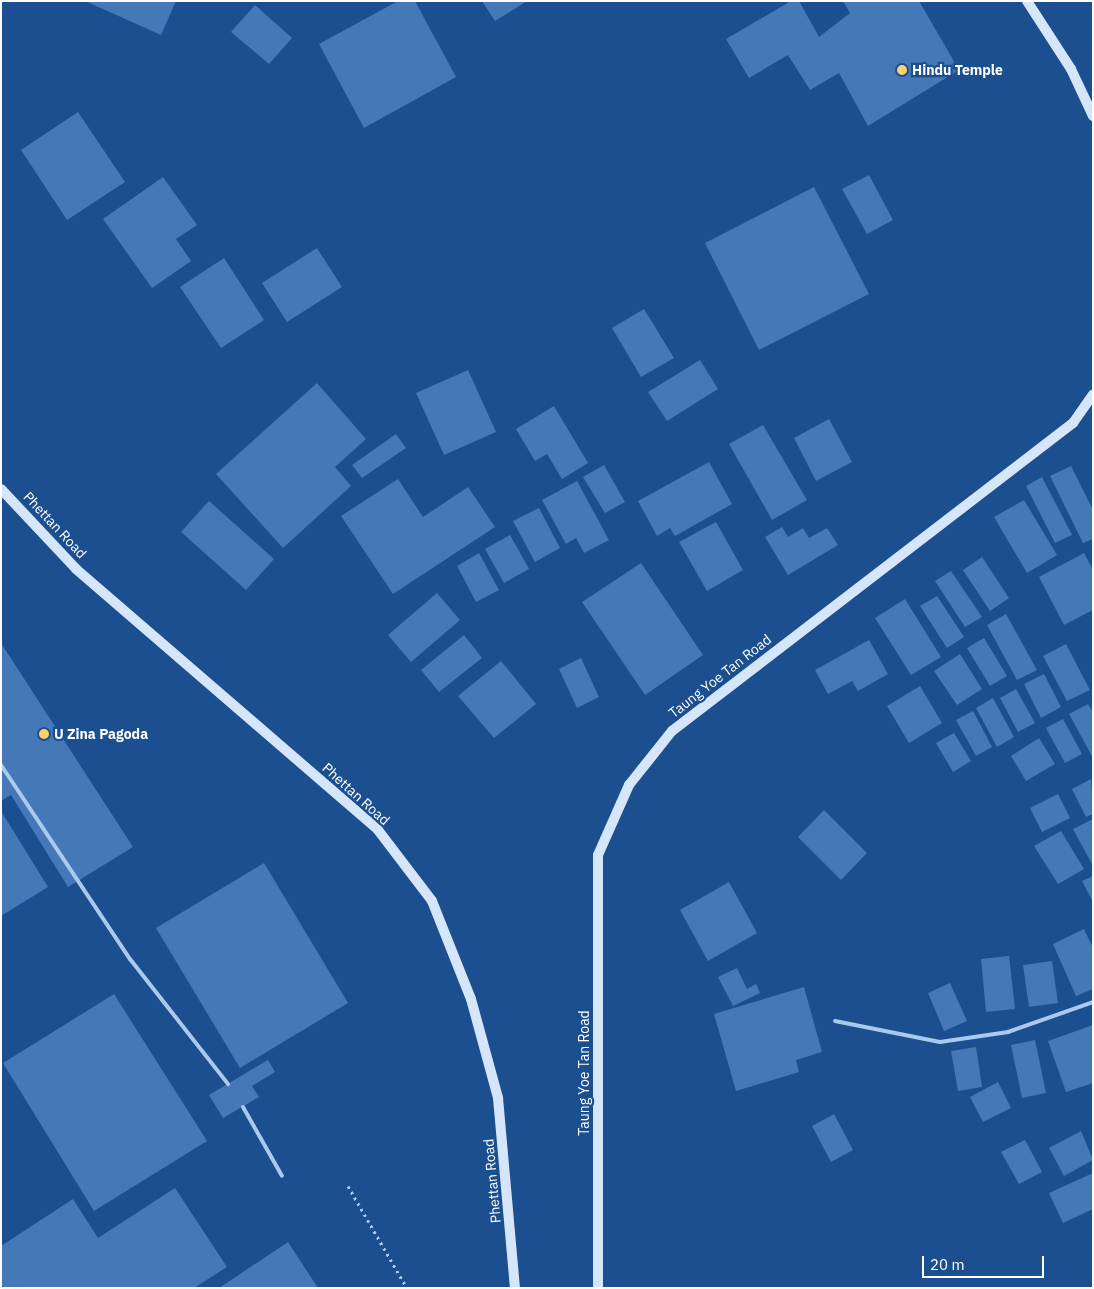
<!DOCTYPE html>
<html>
<head>
<meta charset="utf-8">
<style>
	body { margin:0 }
	#map { position:relative; width:1094px; height:1289px; overflow:hidden; background:#1b4f8f; font-family:"IBM Plex Sans",sans-serif }
	div>[style] { position:absolute }
	[style*='--x'] { left:calc(var(--x)*1px); top:calc(var(--y)*1px); width:calc(var(--w)*1px); rotate:calc(var(--a)*1deg) }
	.building>* { inset:0; background:#4478b7 }
	.path>* { height:3px; margin-top:-1.5px; transform-origin:0; background:repeating-linear-gradient(90deg,#a9c9ee 0 2.5px,transparent 0 6.5px) }
	.lane>* { height:4px; margin:-2px; padding:0 2px; transform-origin:2px; border-radius:2px; background:#a9c9ee }
	.secondary>* { height:10px; margin:-5px; padding:0 5px; transform-origin:5px; border-radius:5px; background:#d6e6fa }
	.dots>* { width:14px; height:14px; translate:-50% -50%; box-sizing:border-box; border:2px solid #1b4f8f; border-radius:50% }
	span { translate:-50% -50%; white-space:nowrap; text-align:center; line-height:1.15; -webkit-text-stroke:4.5px #1b4f8f; paint-order:stroke }
	.poi-label { font-size:14px; color:#fff; font-weight:700 }
	.left { translate:0 -50%; text-align:left }
	.street-label { font-size:14px; color:#fff }
	.frame { position:absolute; inset:0; border:2px solid #fff; pointer-events:none }
	.scale { position:absolute; left:922px; top:1256px; width:122px; height:22px; box-sizing:border-box; border:2px solid #fff; border-top:0; padding-left:6px; font-size:15px; line-height:18px; white-space:nowrap; color:#fff; -webkit-text-stroke:4px #1b4f8f; paint-order:stroke }
</style>
</head>
<body>
<div id="map">
	<div class="building">
		<i style="clip-path:polygon(85px 1px,176px 1px,161px 35px)"></i>
		<i style="clip-path:polygon(398px 1px,415px 1px,456px 77px,364px 128px,319px 44px)"></i>
		<i style="clip-path:polygon(482px 1px,527px 1px,495px 21px)"></i>
		<i style="clip-path:polygon(791px 1px,799px 1px,819px 37px,850px 13px,843px 1px,919px 1px,959px 70px,868px 126px,839px 73px,810px 90px,788px 55px,749px 78px,726px 39px)"></i>
		<i style="clip-path:polygon(255px 5px,292px 38px,269px 64px,231px 32px)"></i>
		<i style="clip-path:polygon(78px 112px,125px 182px,67px 220px,21px 150px)"></i>
		<i style="clip-path:polygon(869px 175px,893px 220px,867px 234px,842px 189px)"></i>
		<i style="clip-path:polygon(163px 177px,197px 225px,176px 239px,191px 261px,152px 288px,103px 219px)"></i>
		<i style="clip-path:polygon(814px 187px,869px 294px,759px 350px,705px 243px)"></i>
		<i style="clip-path:polygon(317px 248px,342px 287px,287px 322px,262px 283px)"></i>
		<i style="clip-path:polygon(224px 258px,264px 320px,221px 348px,180px 287px)"></i>
		<i style="clip-path:polygon(644px 309px,674px 358px,641px 377px,612px 328px)"></i>
		<i style="clip-path:polygon(700px 360px,718px 389px,667px 421px,648px 392px)"></i>
		<i style="clip-path:polygon(468px 370px,496px 432px,444px 455px,416px 393px)"></i>
		<i style="clip-path:polygon(317px 383px,366px 439px,335px 467px,351px 486px,283px 548px,216px 474px)"></i>
		<i style="clip-path:polygon(554px 406px,588px 463px,562px 479px,547px 454px,535px 461px,516px 429px)"></i>
		<i style="clip-path:polygon(829px 419px,852px 462px,816px 481px,794px 438px)"></i>
		<i style="clip-path:polygon(763px 425px,807px 500px,772px 520px,729px 444px)"></i>
		<i style="clip-path:polygon(396px 434px,406px 448px,362px 478px,352px 465px)"></i>
		<i style="clip-path:polygon(709px 462px,732px 504px,675px 536px,670px 528px,657px 536px,638px 501px)"></i>
		<i style="clip-path:polygon(604px 465px,625px 502px,605px 513px,583px 477px)"></i>
		<i style="clip-path:polygon(1071px 466px,1093px 510px,1093px 539px,1083px 543px,1050px 476px)"></i>
		<i style="clip-path:polygon(1042px 477px,1072px 535px,1055px 543px,1026px 486px)"></i>
		<i style="clip-path:polygon(398px 479px,423px 517px,468px 487px,495px 527px,393px 594px,341px 516px)"></i>
		<i style="clip-path:polygon(577px 481px,609px 540px,584px 553px,576px 538px,566px 544px,542px 500px)"></i>
		<i style="clip-path:polygon(1024px 500px,1057px 555px,1027px 573px,994px 517px)"></i>
		<i style="clip-path:polygon(209px 501px,274px 559px,246px 590px,181px 532px)"></i>
		<i style="clip-path:polygon(539px 508px,560px 548px,535px 562px,513px 521px)"></i>
		<i style="clip-path:polygon(716px 522px,743px 570px,707px 591px,679px 542px)"></i>
		<i style="clip-path:polygon(782px 527px,788px 537px,803px 528px,809px 538px,827px 528px,838px 545px,788px 575px,765px 537px)"></i>
		<i style="clip-path:polygon(510px 535px,529px 569px,504px 583px,485px 549px)"></i>
		<i style="clip-path:polygon(479px 553px,499px 590px,476px 602px,457px 566px)"></i>
		<i style="clip-path:polygon(1084px 553px,1093px 570px,1093px 610px,1064px 625px,1039px 577px)"></i>
		<i style="clip-path:polygon(982px 557px,1009px 598px,990px 611px,963px 570px)"></i>
		<i style="clip-path:polygon(641px 563px,703px 655px,645px 695px,582px 602px)"></i>
		<i style="clip-path:polygon(951px 571px,982px 617px,965px 627px,935px 581px)"></i>
		<i style="clip-path:polygon(437px 593px,460px 620px,411px 662px,388px 635px)"></i>
		<i style="clip-path:polygon(937px 596px,964px 637px,947px 648px,920px 606px)"></i>
		<i style="clip-path:polygon(905px 599px,941px 657px,911px 675px,875px 618px)"></i>
		<i style="clip-path:polygon(1006px 614px,1037px 670px,1017px 680px,987px 625px)"></i>
		<i style="clip-path:polygon(464px 635px,482px 658px,439px 692px,421px 670px)"></i>
		<i style="clip-path:polygon(984px 638px,1007px 676px,990px 686px,967px 648px)"></i>
		<i style="clip-path:polygon(869px 640px,888px 674px,858px 691px,852px 681px,828px 694px,815px 670px)"></i>
		<i style="clip-path:polygon(1px 643px,133px 847px,68px 887px,11px 795px,1px 801px)"></i>
		<i style="clip-path:polygon(1066px 644px,1090px 690px,1067px 701px,1043px 656px)"></i>
		<i style="clip-path:polygon(960px 654px,982px 689px,957px 705px,934px 671px)"></i>
		<i style="clip-path:polygon(581px 658px,599px 697px,577px 708px,559px 669px)"></i>
		<i style="clip-path:polygon(501px 661px,536px 704px,494px 738px,458px 696px)"></i>
		<i style="clip-path:polygon(1044px 674px,1061px 707px,1041px 718px,1024px 684px)"></i>
		<i style="clip-path:polygon(920px 686px,942px 723px,909px 743px,887px 706px)"></i>
		<i style="clip-path:polygon(1016px 689px,1035px 723px,1018px 732px,1000px 698px)"></i>
		<i style="clip-path:polygon(993px 698px,1014px 737px,997px 747px,976px 708px)"></i>
		<i style="clip-path:polygon(1088px 704px,1093px 712px,1093px 758px,1069px 714px)"></i>
		<i style="clip-path:polygon(973px 711px,992px 747px,976px 756px,956px 720px)"></i>
		<i style="clip-path:polygon(1063px 719px,1082px 754px,1065px 763px,1046px 728px)"></i>
		<i style="clip-path:polygon(954px 733px,971px 761px,953px 772px,936px 743px)"></i>
		<i style="clip-path:polygon(1039px 738px,1055px 764px,1026px 781px,1011px 756px)"></i>
		<i style="clip-path:polygon(1091px 779px,1093px 814px,1086px 817px,1072px 789px)"></i>
		<i style="clip-path:polygon(1058px 794px,1070px 818px,1042px 832px,1030px 808px)"></i>
		<i style="clip-path:polygon(824px 810px,867px 853px,841px 880px,798px 837px)"></i>
		<i style="clip-path:polygon(1px 811px,48px 887px,1px 916px)"></i>
		<i style="clip-path:polygon(1093px 819px,1093px 866px,1073px 829px)"></i>
		<i style="clip-path:polygon(1061px 831px,1084px 869px,1058px 884px,1034px 846px)"></i>
		<i style="clip-path:polygon(264px 863px,348px 1003px,240px 1068px,156px 928px)"></i>
		<i style="clip-path:polygon(1093px 876px,1093px 902px,1082px 881px)"></i>
		<i style="clip-path:polygon(729px 882px,757px 933px,708px 961px,680px 910px)"></i>
		<i style="clip-path:polygon(1084px 929px,1093px 948px,1093px 989px,1076px 996px,1053px 944px)"></i>
		<i style="clip-path:polygon(1009px 956px,1015px 1009px,986px 1012px,981px 959px)"></i>
		<i style="clip-path:polygon(1052px 961px,1058px 1003px,1029px 1007px,1023px 965px)"></i>
		<i style="clip-path:polygon(737px 968px,747px 989px,756px 984px,760px 993px,733px 1006px,718px 977px)"></i>
		<i style="clip-path:polygon(950px 983px,967px 1021px,944px 1031px,928px 993px)"></i>
		<i style="clip-path:polygon(804px 987px,822px 1052px,796px 1060px,799px 1072px,736px 1091px,714px 1014px)"></i>
		<i style="clip-path:polygon(114px 994px,207px 1141px,94px 1211px,3px 1063px)"></i>
		<i style="clip-path:polygon(1093px 1025px,1093px 1083px,1066px 1092px,1048px 1041px)"></i>
		<i style="clip-path:polygon(1035px 1040px,1046px 1093px,1022px 1098px,1011px 1045px)"></i>
		<i style="clip-path:polygon(976px 1047px,982px 1087px,958px 1091px,951px 1051px)"></i>
		<i style="clip-path:polygon(268px 1060px,275px 1072px,252px 1086px,259px 1097px,223px 1118px,209px 1095px)"></i>
		<i style="clip-path:polygon(998px 1082px,1011px 1108px,983px 1122px,970px 1097px)"></i>
		<i style="clip-path:polygon(834px 1114px,853px 1150px,831px 1162px,812px 1126px)"></i>
		<i style="clip-path:polygon(1081px 1131px,1093px 1160px,1064px 1176px,1049px 1148px)"></i>
		<i style="clip-path:polygon(1025px 1140px,1042px 1172px,1019px 1184px,1001px 1152px)"></i>
		<i style="clip-path:polygon(1093px 1173px,1093px 1209px,1063px 1223px,1049px 1193px)"></i>
		<i style="clip-path:polygon(175px 1188px,227px 1267px,194px 1288px,4px 1288px,1px 1284px,1px 1246px,73px 1199px,98px 1238px)"></i>
		<i style="clip-path:polygon(288px 1242px,318px 1288px,219px 1288px)"></i>
	</div>
	<div class="path">
		<i style="--x:348;--y:1186;--w:118;--a:60"></i>
	</div>
	<div class="lane">
		<i style="--x:1;--y:765;--w:233;--a:56.4"></i>
		<i style="--x:130;--y:959;--w:159;--a:51.9"></i>
		<i style="--x:835;--y:1021;--w:107;--a:11.3"></i>
		<i style="--x:940;--y:1042;--w:69;--a:-8.4"></i>
		<i style="--x:1008;--y:1032;--w:90;--a:-19.4"></i>
		<i style="--x:243;--y:1107;--w:79;--a:60.5"></i>
	</div>
	<div class="secondary">
		<i style="--x:1027;--y:1;--w:81;--a:57.1"></i>
		<i style="--x:1071;--y:69;--w:52;--a:64.9"></i>
		<i style="--x:1;--y:489;--w:110;--a:46.8"></i>
		<i style="--x:76;--y:569;--w:399;--a:40.8"></i>
		<i style="--x:378;--y:830;--w:89;--a:52.7"></i>
		<i style="--x:432;--y:901;--w:105;--a:68.3"></i>
		<i style="--x:471;--y:999;--w:103;--a:74.7"></i>
		<i style="--x:498;--y:1098;--w:191;--a:84.9"></i>
		<i style="--x:598;--y:1288;--w:433;--a:-90"></i>
		<i style="--x:598;--y:855;--w:77;--a:-66.1"></i>
		<i style="--x:629;--y:785;--w:69;--a:-51.5"></i>
		<i style="--x:672;--y:731;--w:506;--a:-37.53"></i>
		<i style="--x:1073;--y:423;--w:35;--a:-55"></i>
	</div>
	<div class="dots">
		<i style="left:902px;top:70px;background:#ffd166"></i>
		<i style="left:44px;top:734px;background:#ffd166"></i>
	</div>
	<div class="poi-label">
		<span class="left" style="left:912px;top:70px">Hindu Temple</span>
		<span class="left" style="left:54px;top:734px">U Zina Pagoda</span>
	</div>
	<div class="street-label">
		<span style="left:55px;top:525px;rotate:47deg">Phettan Road</span>
		<span style="left:720px;top:676px;rotate:-38deg">Taung Yoe Tan Road</span>
		<span style="left:356px;top:794px;rotate:42deg">Phettan Road</span>
		<span style="left:584px;top:1073px;rotate:-90deg">Taung Yoe Tan Road</span>
		<span style="left:492px;top:1181px;rotate:-95deg">Phettan Road</span>
	</div>
	<div class="frame"></div>
	<div class="scale">20 m</div>
</div>
</body>
</html>
